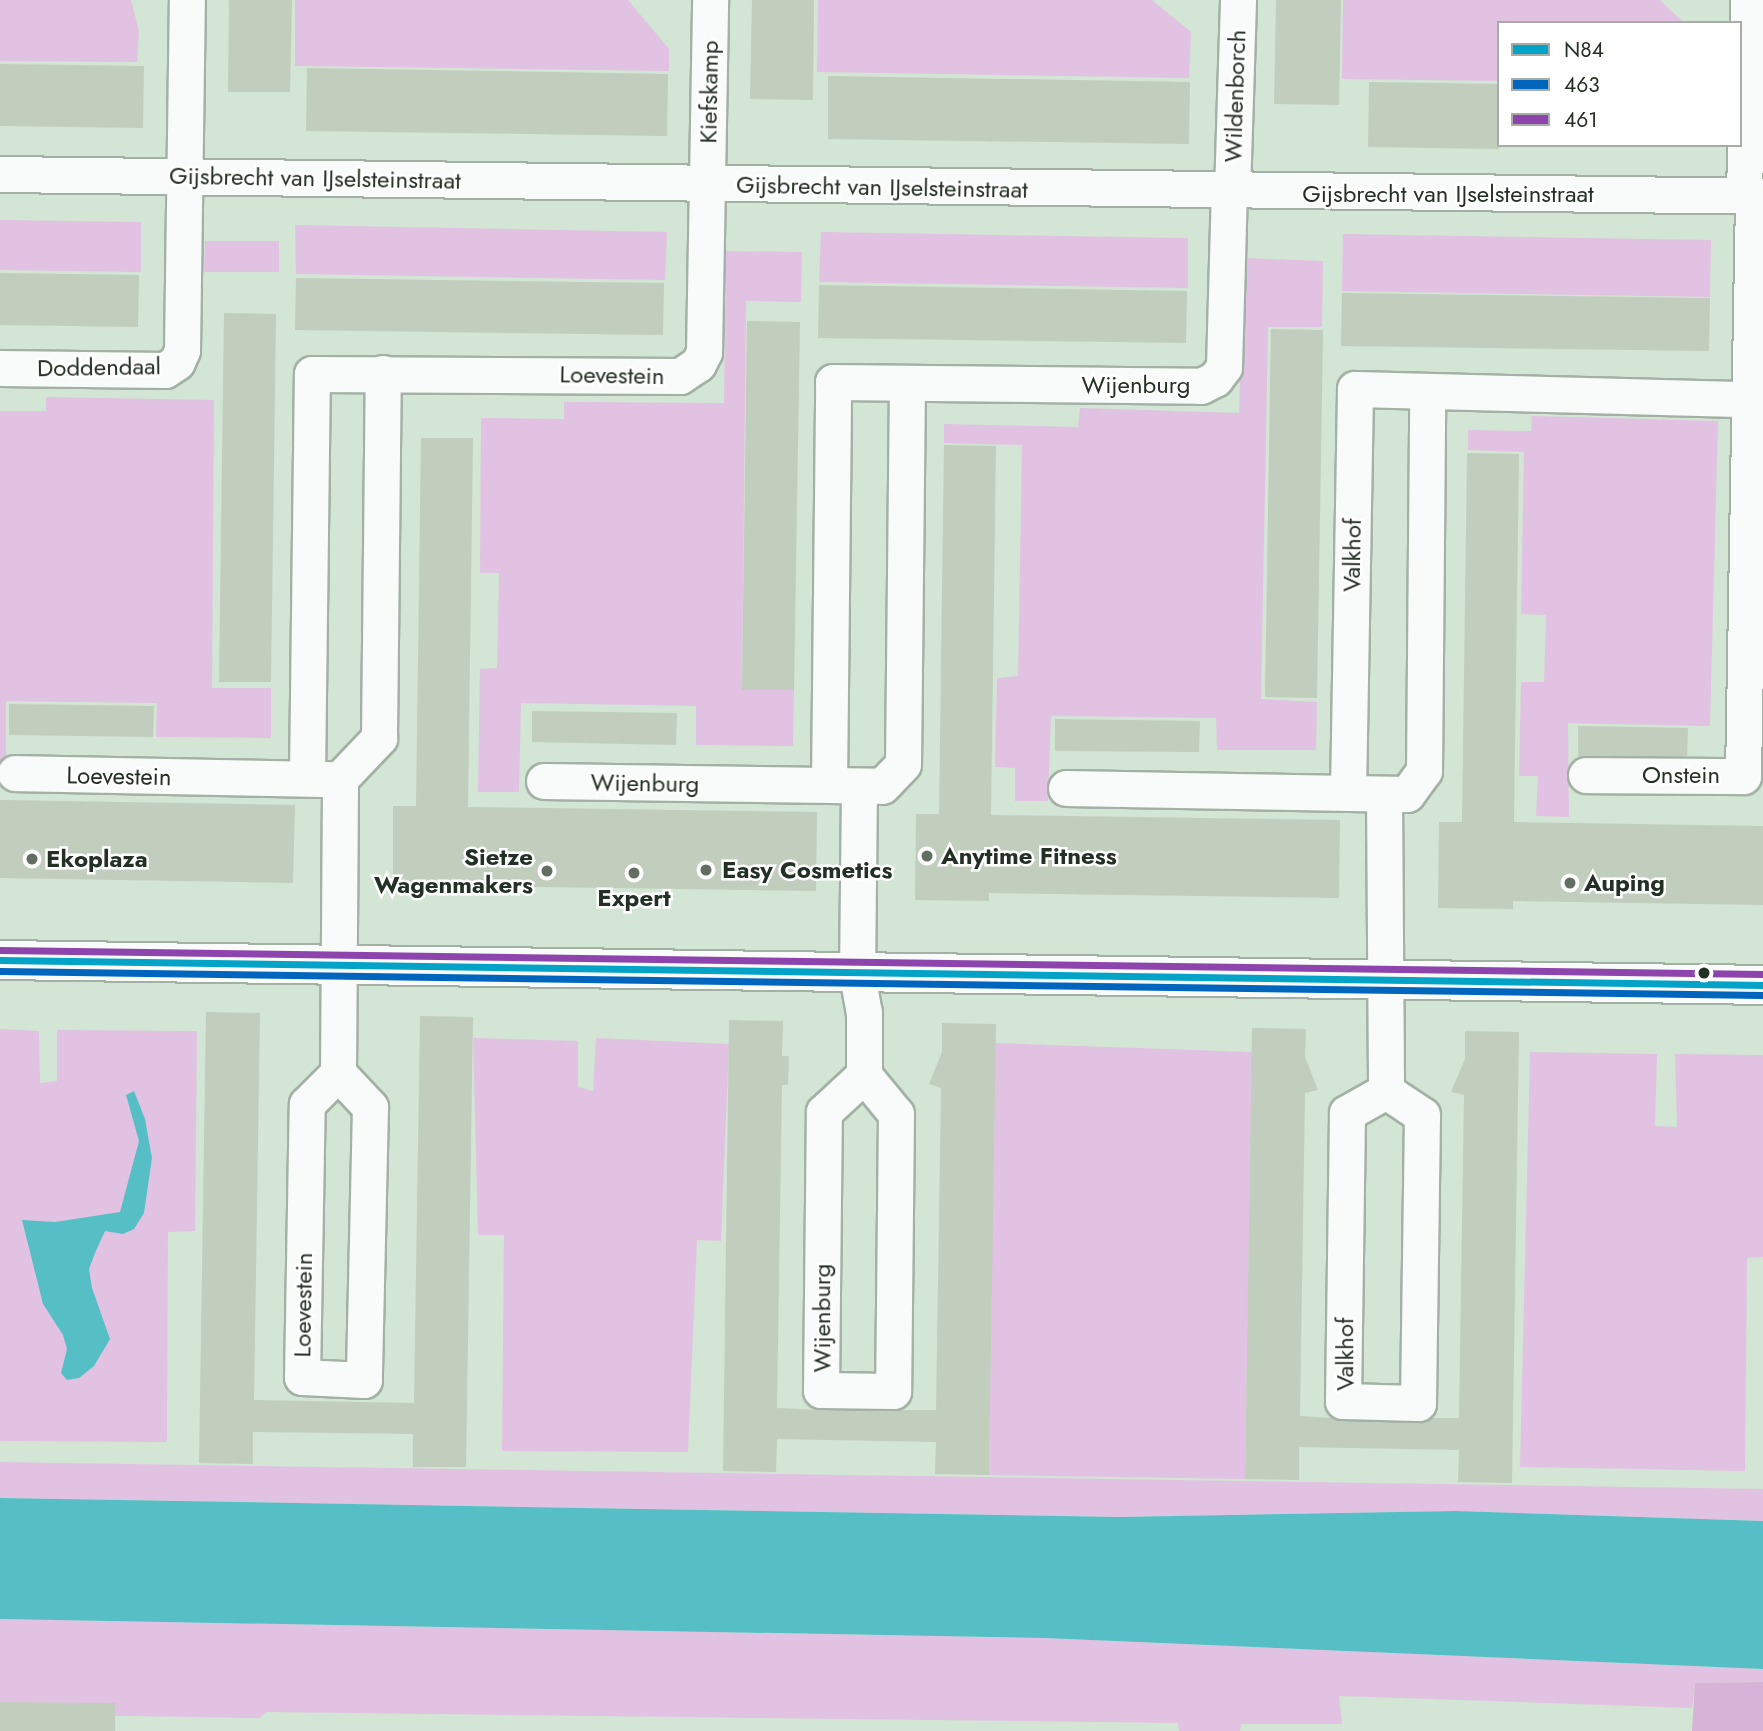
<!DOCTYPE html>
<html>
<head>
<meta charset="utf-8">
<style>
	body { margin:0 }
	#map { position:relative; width:1763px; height:1731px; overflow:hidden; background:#d3e5d4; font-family:Jost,sans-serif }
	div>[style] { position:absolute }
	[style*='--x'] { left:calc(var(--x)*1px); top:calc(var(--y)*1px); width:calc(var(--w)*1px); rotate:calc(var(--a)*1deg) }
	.green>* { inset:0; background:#e2c2e2 }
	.forest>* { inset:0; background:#d6b3d7 }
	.water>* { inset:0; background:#56bfc5 }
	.building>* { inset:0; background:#c1cdbd }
	.roads { filter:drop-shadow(2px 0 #a3b1a4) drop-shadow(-2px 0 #a3b1a4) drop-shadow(0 2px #a3b1a4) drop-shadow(0 -2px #a3b1a4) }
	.minor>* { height:35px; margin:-17.5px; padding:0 17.5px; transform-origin:17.5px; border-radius:17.5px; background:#f8fbf9 }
	.tertiary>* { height:38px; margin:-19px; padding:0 19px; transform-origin:19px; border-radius:19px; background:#f8fbf9 }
	.bus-1>* { height:7px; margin:-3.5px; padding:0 3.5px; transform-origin:3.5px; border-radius:3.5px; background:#02a3c6 }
	.bus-2>* { height:7px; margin:-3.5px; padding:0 3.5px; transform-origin:3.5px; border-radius:3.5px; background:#0065bd }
	.bus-3>* { height:7px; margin:-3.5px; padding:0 3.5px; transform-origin:3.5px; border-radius:3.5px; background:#8e44ad }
	.dots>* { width:19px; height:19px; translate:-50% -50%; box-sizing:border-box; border:4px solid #fff; border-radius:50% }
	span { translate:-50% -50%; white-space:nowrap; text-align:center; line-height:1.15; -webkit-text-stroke:5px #fff; paint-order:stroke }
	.street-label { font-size:24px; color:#233024 }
	.poi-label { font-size:24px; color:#233024; font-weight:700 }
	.left { translate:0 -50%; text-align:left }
	.right { translate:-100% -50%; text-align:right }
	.legend { position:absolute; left:1497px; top:21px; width:245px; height:126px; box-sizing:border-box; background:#fff; border:2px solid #a7aca7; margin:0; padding:9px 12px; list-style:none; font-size:21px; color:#233024 }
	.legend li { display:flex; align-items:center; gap:14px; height:35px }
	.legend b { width:35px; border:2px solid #a7aca7 }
</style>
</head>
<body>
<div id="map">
	<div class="green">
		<i style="clip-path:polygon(0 0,131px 0,139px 31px,137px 62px,0 61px)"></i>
		<i style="clip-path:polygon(295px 0,628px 0,669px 49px,669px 71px,295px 66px)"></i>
		<i style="clip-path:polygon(818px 0,1152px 0,1191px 32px,1189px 78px,817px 72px)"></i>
		<i style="clip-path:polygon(1343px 0,1660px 0,1684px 23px,1499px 23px,1499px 81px,1342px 79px)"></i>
		<i style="clip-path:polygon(0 220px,141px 222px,141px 272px,0 270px)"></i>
		<i style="clip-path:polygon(295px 225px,667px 232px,665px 280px,296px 274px)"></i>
		<i style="clip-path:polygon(821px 232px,1188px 238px,1188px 288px,819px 282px)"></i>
		<i style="clip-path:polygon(1343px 234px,1711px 240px,1710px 297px,1342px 291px)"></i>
		<i style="clip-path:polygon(205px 241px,279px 241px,279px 272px,204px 272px)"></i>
		<i style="clip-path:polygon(726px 251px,802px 252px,801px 302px,746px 301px,742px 689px,794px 690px,793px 746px,696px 745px,696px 706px,521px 703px,519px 792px,478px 792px,480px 669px,497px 668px,499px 573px,480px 573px,481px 418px,564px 419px,564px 402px,724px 403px)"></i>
		<i style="clip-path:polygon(1244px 258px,1323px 261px,1322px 327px,1268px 327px,1261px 699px,1317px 702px,1316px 750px,1217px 750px,1216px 718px,1051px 716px,1048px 801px,1015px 801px,1015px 768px,995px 767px,997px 678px,1018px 676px,1022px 445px,944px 443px,944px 424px,1078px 427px,1080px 408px,1239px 413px)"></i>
		<i style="clip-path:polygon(46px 397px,214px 400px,212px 688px,271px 688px,271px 738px,156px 737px,157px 703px,6px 701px,6px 786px,0 786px,0 411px,46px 411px)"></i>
		<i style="clip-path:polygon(1532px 416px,1718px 421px,1710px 726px,1568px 723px,1569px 817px,1536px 816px,1538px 776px,1519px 776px,1521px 682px,1544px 682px,1546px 615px,1521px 614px,1524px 452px,1468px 450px,1468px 430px,1531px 431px)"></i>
		<i style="clip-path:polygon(0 1029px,39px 1031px,40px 1083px,57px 1081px,57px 1030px,197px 1031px,195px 1231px,168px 1232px,167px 1442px,0 1441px)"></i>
		<i style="clip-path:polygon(473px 1038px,578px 1041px,578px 1087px,593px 1091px,596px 1038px,729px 1044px,721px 1241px,697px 1240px,688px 1452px,502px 1451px,504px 1235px,478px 1235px)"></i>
		<i style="clip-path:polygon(995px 1043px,1252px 1052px,1245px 1479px,989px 1475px)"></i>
		<i style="clip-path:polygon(1530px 1052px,1657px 1054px,1655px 1126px,1677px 1127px,1675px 1054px,1763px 1055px,1763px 1257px,1747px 1258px,1745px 1471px,1520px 1467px)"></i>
		<i style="clip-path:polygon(0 1462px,1763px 1489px,1763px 1521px,1455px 1511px,1119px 1517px,0 1498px)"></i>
		<i style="clip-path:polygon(0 1619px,1044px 1638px,1763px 1669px,1763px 1682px,1695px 1683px,1692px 1708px,1339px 1696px,1342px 1724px,1241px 1724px,1240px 1731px,1179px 1731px,1178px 1723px,266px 1712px,260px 1718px,0 1714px)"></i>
	</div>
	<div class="forest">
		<i style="clip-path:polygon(1763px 1682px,1763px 1731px,1692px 1731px,1695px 1683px)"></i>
	</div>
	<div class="water">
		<i style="clip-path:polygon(134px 1091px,145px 1119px,152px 1158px,144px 1213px,134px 1229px,123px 1234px,105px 1231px,95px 1253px,89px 1269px,92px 1288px,110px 1339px,94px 1366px,79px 1378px,67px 1380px,61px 1373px,67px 1349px,63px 1335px,43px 1304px,22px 1220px,55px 1222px,120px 1212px,139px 1141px,126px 1095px)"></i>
		<i style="clip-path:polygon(0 1498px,1119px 1517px,1455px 1511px,1763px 1521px,1763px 1669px,1044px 1638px,0 1619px)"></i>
	</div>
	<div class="building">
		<i style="clip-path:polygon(229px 0,292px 0,290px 92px,228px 92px)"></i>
		<i style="clip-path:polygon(752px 0,814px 0,813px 100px,750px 99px)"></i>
		<i style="clip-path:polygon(1276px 0,1341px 0,1339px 105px,1274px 104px)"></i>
		<i style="clip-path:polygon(0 64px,144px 66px,143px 128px,0 126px)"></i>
		<i style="clip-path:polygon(307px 68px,668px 74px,667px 136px,306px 131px)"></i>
		<i style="clip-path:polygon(828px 76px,1190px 82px,1189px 144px,828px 139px)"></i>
		<i style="clip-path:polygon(1369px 82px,1499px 84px,1499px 149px,1368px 147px)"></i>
		<i style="clip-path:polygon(0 273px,139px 275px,138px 327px,0 325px)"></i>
		<i style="clip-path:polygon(296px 278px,664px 283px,663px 335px,295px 330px)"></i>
		<i style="clip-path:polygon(819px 285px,1187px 291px,1186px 343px,818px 338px)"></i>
		<i style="clip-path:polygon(1342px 293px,1710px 298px,1709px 351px,1341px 346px)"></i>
		<i style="clip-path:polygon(224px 313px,276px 314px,271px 682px,219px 682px)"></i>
		<i style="clip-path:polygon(747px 321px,800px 322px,794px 690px,742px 690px)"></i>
		<i style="clip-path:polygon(1271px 329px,1323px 330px,1317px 698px,1265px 697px)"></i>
		<i style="clip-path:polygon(421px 438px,473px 438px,468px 807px,817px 812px,816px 891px,467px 886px,467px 893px,393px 892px,393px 806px,416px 806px)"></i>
		<i style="clip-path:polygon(944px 445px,996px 446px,991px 815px,1340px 820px,1339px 898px,989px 893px,989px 901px,915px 900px,916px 814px,939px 814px)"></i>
		<i style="clip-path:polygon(1467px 453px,1519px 454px,1514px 822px,1763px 826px,1763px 905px,1513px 901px,1513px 909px,1438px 908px,1439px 822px,1462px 822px)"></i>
		<i style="clip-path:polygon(9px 704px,154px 706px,153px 737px,9px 735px)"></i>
		<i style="clip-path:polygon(532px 711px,677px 713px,676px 745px,532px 742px)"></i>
		<i style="clip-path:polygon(1055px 719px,1200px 721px,1199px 752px,1055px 751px)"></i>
		<i style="clip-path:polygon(1578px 726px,1688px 728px,1687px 756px,1578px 757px)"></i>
		<i style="clip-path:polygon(0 800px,295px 805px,293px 883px,0 878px)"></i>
		<i style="clip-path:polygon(206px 1012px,260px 1013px,254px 1400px,414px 1403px,420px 1016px,473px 1017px,466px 1467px,413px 1467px,413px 1434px,341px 1433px,253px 1432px,253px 1464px,199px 1463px)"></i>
		<i style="clip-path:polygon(729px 1020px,783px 1021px,782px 1056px,789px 1056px,788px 1085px,782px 1085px,777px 1408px,821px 1410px,936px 1410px,941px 1088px,929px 1084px,942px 1052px,942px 1023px,996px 1024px,989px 1475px,935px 1474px,936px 1442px,777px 1439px,776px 1472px,723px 1471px)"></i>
		<i style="clip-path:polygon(1252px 1028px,1306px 1029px,1305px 1057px,1318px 1090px,1305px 1093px,1300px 1416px,1417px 1423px,1431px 1418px,1459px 1418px,1464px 1095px,1451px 1092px,1465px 1059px,1465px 1031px,1519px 1032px,1512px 1483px,1458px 1482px,1459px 1450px,1299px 1447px,1299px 1480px,1245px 1479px)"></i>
		<i style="clip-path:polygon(0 1702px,115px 1703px,115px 1731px,0 1731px)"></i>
	</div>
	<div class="roads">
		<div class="minor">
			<i style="--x:0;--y:174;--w:1763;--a:0.71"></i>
			<i style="--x:1232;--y:192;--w:192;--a:-88.2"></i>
			<i style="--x:1744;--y:197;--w:197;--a:-88.8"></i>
			<i style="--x:0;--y:368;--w:165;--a:0.7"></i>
			<i style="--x:165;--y:370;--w:14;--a:-34"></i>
			<i style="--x:177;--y:362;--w:13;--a:-67"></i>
			<i style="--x:182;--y:350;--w:350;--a:-89.2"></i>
			<i style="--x:15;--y:773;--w:315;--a:1.1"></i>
			<i style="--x:1586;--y:775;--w:157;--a:0.4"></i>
			<i style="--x:1743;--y:776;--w:579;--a:-89.01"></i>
			<i style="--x:307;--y:778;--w:404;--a:-89.3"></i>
			<i style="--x:312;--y:374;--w:368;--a:0.3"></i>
			<i style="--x:680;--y:376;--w:22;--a:-34"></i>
			<i style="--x:698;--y:364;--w:13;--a:-63"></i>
			<i style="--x:704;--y:352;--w:352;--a:-89"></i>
			<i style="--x:544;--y:781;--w:338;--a:0.8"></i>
			<i style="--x:882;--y:786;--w:30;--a:-46"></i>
			<i style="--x:903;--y:764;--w:381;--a:-89.4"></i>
			<i style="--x:829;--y:785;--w:403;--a:-89.4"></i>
			<i style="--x:833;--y:382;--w:368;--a:0.6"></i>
			<i style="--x:1201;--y:386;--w:16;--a:-27"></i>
			<i style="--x:1215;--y:379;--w:15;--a:-53"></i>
			<i style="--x:1224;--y:367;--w:175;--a:-88.4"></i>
			<i style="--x:859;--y:786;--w:188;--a:90.6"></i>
			<i style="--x:857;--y:974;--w:39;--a:80"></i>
			<i style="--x:864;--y:1012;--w:63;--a:90"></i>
			<i style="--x:864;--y:1075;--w:50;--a:50.6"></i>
			<i style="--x:896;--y:1114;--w:277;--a:90.6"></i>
			<i style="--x:893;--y:1391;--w:72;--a:-179.2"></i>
			<i style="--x:821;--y:1390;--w:278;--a:-89.4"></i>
			<i style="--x:824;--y:1112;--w:54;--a:-42.8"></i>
			<i style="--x:1066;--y:788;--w:341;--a:1"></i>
			<i style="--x:1407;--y:794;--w:29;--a:-54"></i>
			<i style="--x:1424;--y:771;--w:380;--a:-89.5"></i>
			<i style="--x:1348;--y:793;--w:404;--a:-89"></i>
			<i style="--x:1355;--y:389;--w:394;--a:1.5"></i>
			<i style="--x:1384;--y:794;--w:297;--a:89.6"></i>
			<i style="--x:338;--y:1073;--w:47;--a:46.7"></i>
			<i style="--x:370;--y:1107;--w:273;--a:91.3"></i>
			<i style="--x:364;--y:1380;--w:62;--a:-177.2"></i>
			<i style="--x:302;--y:1377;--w:273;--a:-89"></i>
			<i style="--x:307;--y:1104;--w:44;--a:-45"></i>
			<i style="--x:338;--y:1073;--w:294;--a:-89.6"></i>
			<i style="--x:340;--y:779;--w:57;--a:-46.4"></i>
			<i style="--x:379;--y:738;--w:365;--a:-89.4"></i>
			<i style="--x:1386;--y:1091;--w:43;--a:33.7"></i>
			<i style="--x:1422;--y:1115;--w:288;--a:90.8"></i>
			<i style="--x:1418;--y:1403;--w:75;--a:-178.5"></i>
			<i style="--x:1343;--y:1401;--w:288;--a:-89.2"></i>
			<i style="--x:1347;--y:1113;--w:45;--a:-29.4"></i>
		</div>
		<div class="tertiary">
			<i style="--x:0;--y:960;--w:1763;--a:0.81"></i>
		</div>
	</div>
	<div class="bus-1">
		<i style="--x:0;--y:960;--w:1763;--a:0.81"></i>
	</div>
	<div class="bus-2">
		<i style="--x:0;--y:971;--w:1763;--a:0.78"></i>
	</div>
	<div class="bus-3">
		<i style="--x:0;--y:950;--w:1763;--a:0.78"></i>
	</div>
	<div class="dots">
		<i style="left:927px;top:856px;background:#616f62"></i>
		<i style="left:32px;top:859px;background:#616f62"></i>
		<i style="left:706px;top:870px;background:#616f62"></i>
		<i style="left:547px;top:871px;background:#616f62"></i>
		<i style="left:634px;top:873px;background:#616f62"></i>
		<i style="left:1570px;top:883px;background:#616f62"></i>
		<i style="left:1704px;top:973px;background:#233024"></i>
	</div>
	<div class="street-label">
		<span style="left:709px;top:92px;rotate:-89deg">Kiefskamp</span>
		<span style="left:1235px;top:96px;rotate:-88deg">Wildenborch</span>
		<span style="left:315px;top:178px;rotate:1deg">Gijsbrecht van IJselsteinstraat</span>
		<span style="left:882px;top:187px;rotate:1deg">Gijsbrecht van IJselsteinstraat</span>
		<span style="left:1448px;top:194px">Gijsbrecht van IJselsteinstraat</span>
		<span style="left:99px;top:367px;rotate:-1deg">Doddendaal</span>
		<span style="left:612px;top:375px;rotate:1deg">Loevestein</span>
		<span style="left:1136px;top:385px">Wijenburg</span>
		<span style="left:1352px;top:555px;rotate:-89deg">Valkhof</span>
		<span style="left:1681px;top:775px">Onstein</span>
		<span style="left:119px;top:776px;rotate:1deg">Loevestein</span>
		<span style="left:645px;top:783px;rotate:1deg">Wijenburg</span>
		<span style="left:303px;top:1305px;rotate:-89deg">Loevestein</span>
		<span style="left:822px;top:1318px;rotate:-90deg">Wijenburg</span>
		<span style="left:1345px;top:1354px;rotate:-90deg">Valkhof</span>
	</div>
	<div class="poi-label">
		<span class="left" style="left:941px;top:856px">Anytime Fitness</span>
		<span class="right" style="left:533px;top:871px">Sietze<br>Wagenmakers</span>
		<span class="left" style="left:46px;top:859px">Ekoplaza</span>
		<span class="left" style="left:722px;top:870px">Easy Cosmetics</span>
		<span class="left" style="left:1584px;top:883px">Auping</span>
		<span style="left:634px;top:898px">Expert</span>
	</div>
	<ul class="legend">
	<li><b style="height:9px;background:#02a3c6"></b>N84</li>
	<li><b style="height:9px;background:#0065bd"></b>463</li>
	<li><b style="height:9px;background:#8e44ad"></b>461</li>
	</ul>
</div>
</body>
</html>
